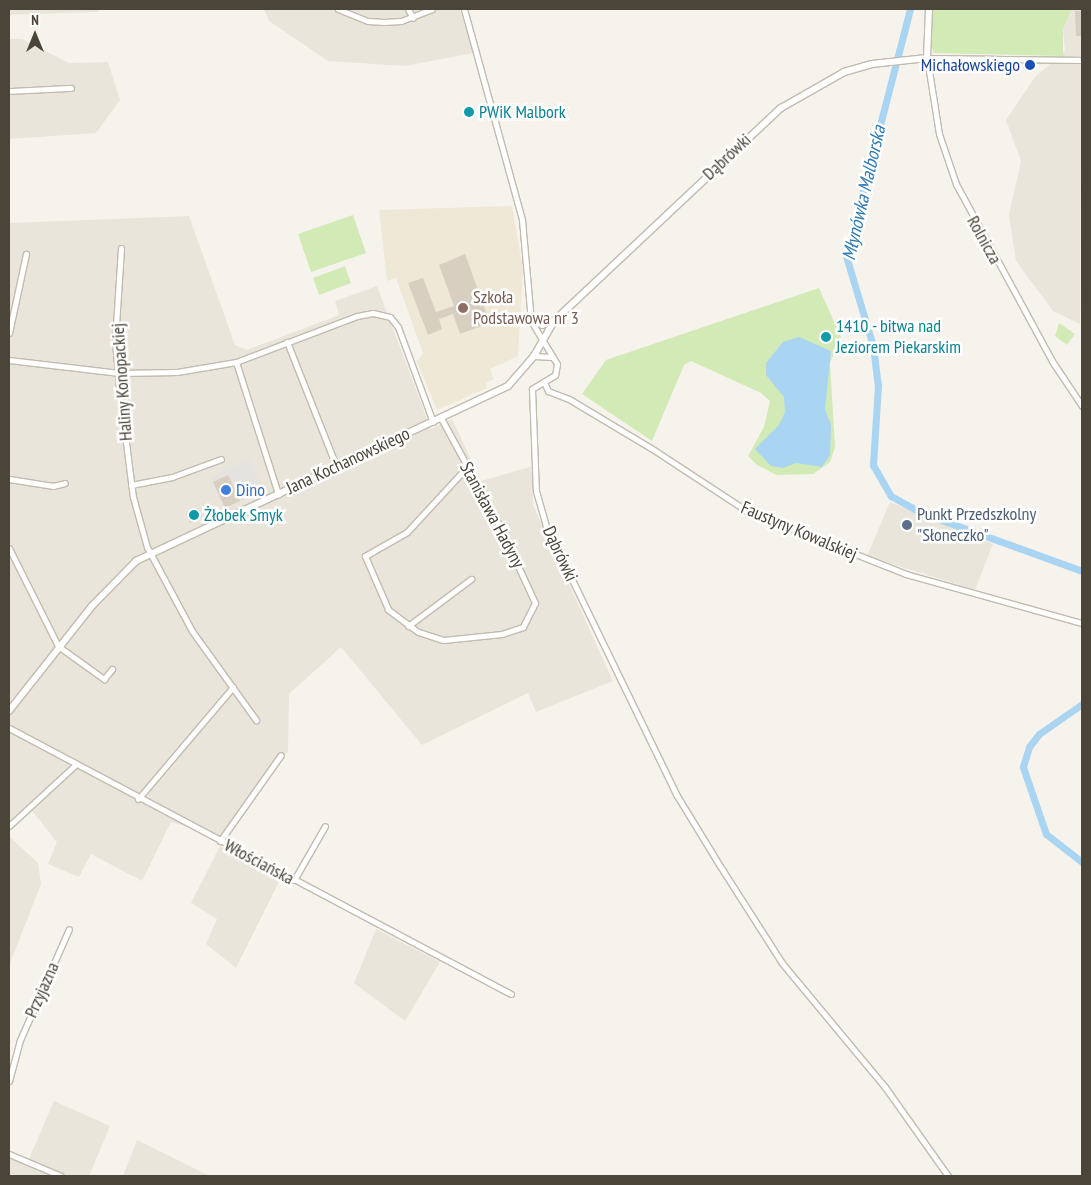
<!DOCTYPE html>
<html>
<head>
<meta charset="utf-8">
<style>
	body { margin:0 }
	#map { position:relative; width:1091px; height:1185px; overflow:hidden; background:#f6f3ec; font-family:"PT Sans Narrow",sans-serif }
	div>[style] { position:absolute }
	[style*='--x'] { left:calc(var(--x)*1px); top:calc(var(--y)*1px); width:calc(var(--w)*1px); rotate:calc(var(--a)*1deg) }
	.residential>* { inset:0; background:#eae5da }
	.education>* { inset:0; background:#efe8d6 }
	.green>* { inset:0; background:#d2eab5 }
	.parking>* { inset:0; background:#e5e3e0 }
	.water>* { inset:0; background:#a9d4f2 }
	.canal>* { height:7px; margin:-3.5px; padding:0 3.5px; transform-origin:3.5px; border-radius:3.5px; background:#a9d4f2 }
	.building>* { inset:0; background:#d8cfc1 }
	.roads { filter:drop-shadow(1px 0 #c2bbae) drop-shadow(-1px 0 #c2bbae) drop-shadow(0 1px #c2bbae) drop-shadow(0 -1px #c2bbae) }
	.minor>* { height:5px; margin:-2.5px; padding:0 2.5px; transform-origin:2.5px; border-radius:2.5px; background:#fff }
	.tertiary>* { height:6px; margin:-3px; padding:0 3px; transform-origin:3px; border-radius:3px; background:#fff }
	.dots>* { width:14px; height:14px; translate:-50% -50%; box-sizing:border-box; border:2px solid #fff; border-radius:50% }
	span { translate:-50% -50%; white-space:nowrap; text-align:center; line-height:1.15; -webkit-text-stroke:5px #fff; paint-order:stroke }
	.transit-label { font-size:18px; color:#164399 }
	.right { translate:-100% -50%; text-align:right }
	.culture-label { font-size:18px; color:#0d838f }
	.left { translate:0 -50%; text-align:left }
	.street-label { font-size:18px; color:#4b4439 }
	.education-label { font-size:18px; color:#785e54 }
	.shop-label { font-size:18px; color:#366cbe }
	.service-label { font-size:18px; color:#4e5e75 }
	.water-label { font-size:19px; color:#2e7ab2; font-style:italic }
	.frame { position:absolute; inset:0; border:10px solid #4b4439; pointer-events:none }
	.north { position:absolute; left:10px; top:10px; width:50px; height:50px; -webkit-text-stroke:4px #fff; paint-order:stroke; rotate:0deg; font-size:14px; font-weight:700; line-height:20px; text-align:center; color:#4b4439 }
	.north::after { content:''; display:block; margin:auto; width:18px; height:22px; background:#4b4439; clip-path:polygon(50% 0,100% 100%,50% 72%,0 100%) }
</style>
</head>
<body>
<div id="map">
	<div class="residential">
		<i style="clip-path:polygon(9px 9px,98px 9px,98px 12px,9px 15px)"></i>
		<i style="clip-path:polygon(264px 9px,460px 9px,473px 53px,405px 66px,328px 61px,269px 21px)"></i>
		<i style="clip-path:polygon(1072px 9px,1082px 9px,1080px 324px,1053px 311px,1016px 261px,1009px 215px,1021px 161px,1006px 120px,1035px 77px,1065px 51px,1063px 29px)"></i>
		<i style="clip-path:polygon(9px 39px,22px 39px,69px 63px,108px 62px,120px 100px,96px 133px,9px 139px)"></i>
		<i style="clip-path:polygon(189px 216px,235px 345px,247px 350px,339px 315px,335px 301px,377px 286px,431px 429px,452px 419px,481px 481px,533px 466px,533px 505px,613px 681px,536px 712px,528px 693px,422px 745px,341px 647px,289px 694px,288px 751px,225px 838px,171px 822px,142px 881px,91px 854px,79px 877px,48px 864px,57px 842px,30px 808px,9px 826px,9px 223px)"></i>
		<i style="clip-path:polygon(890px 502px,993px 544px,975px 590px,867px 556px)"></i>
		<i style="clip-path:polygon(9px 836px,38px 863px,41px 884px,9px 966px)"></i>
		<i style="clip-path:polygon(220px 846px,281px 878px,236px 968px,206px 944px,217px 919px,191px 903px)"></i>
		<i style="clip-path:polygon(376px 929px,440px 962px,405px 1021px,354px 983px)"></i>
		<i style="clip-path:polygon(54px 1101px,110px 1126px,89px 1176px,9px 1176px,9px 1153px,28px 1161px)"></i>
		<i style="clip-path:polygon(137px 1140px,210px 1176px,123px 1176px)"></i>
	</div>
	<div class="education">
		<i style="clip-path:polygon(512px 206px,523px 269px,518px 356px,490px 369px,494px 379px,486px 383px,487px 388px,437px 410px,417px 362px,423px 353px,396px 278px,387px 281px,379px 210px)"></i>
	</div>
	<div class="green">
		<i style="clip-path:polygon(931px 9px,1072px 9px,1063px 29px,1063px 56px,934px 53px,930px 43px)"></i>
		<i style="clip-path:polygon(353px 215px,366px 253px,311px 272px,298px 234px)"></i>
		<i style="clip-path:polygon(345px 266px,351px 283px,319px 295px,313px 278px)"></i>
		<i style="clip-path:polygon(819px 288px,841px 337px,830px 363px,835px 447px,830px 462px,813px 474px,776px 475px,756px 464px,748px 456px,764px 427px,770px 401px,761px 393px,691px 361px,684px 365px,652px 441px,582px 394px,606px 360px)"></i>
		<i style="clip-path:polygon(1059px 323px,1075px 334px,1067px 345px,1055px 336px)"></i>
	</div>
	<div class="parking">
		<i style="clip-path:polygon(249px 459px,264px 490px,240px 501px,228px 476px,213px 482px,211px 477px)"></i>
	</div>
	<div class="water">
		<i style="clip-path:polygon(799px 337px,831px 351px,825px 409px,831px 425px,830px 455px,822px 467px,796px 463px,783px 468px,771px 466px,755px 449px,779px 425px,785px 412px,784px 397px,766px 375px,766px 363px,783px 342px)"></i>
	</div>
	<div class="canal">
		<i style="--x:910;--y:9;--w:255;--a:104.5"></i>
		<i style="--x:846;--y:256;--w:94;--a:73.3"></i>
		<i style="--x:873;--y:346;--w:39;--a:83"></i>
		<i style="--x:878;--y:385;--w:80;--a:93.6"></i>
		<i style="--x:873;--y:465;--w:36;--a:60"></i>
		<i style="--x:891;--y:496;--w:35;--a:29"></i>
		<i style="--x:922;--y:513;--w:170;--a:19.9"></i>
		<i style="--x:1082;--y:704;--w:52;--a:145.1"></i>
		<i style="--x:1039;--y:734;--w:16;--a:128"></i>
		<i style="--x:1029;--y:747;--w:21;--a:107"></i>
		<i style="--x:1023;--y:767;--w:71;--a:71.1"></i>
		<i style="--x:1046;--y:834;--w:46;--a:37.9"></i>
	</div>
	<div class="building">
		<i style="clip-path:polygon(1075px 11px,1082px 11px,1082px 36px,1076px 36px)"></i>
		<i style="clip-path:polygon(465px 254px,490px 323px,460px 334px,453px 314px,439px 319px,442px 329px,428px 335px,408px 283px,423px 278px,436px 312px,454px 306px,439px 265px)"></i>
		<i style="clip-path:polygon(228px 475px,240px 501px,225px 508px,213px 482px)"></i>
		<i style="clip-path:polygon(198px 508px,202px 517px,190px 523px,186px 514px)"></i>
	</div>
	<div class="roads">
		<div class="minor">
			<i style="--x:338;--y:9;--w:32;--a:22"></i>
			<i style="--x:368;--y:21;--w:16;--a:4"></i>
			<i style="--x:384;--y:22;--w:17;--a:-3"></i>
			<i style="--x:401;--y:21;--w:33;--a:-21"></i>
			<i style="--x:408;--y:9;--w:10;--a:61"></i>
			<i style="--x:464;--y:9;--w:219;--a:74.6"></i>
			<i style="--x:522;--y:220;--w:101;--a:84.9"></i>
			<i style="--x:531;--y:321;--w:50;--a:58.8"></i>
			<i style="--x:557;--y:364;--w:11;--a:100"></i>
			<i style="--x:555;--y:375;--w:27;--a:149"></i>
			<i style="--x:532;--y:389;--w:102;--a:87.8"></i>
			<i style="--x:536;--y:491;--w:36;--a:74"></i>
			<i style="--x:546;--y:526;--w:298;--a:64.1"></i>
			<i style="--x:676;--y:794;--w:84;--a:58.6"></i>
			<i style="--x:720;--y:866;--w:115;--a:57.4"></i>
			<i style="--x:782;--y:963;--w:161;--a:50.3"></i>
			<i style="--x:885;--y:1087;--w:109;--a:54.7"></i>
			<i style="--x:1082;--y:60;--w:155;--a:-179.3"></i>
			<i style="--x:927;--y:58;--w:77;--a:81"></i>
			<i style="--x:939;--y:134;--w:53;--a:71.2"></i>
			<i style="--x:956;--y:184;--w:201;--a:61.5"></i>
			<i style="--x:1052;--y:361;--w:54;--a:56.3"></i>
			<i style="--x:9;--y:91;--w:62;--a:-2.8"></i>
			<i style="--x:121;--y:248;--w:93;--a:93.7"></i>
			<i style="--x:115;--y:341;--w:47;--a:85.1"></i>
			<i style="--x:119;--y:388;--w:110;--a:82.7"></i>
			<i style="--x:133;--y:497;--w:52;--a:74.4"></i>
			<i style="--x:147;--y:547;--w:95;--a:61.8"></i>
			<i style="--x:192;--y:631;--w:110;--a:54.3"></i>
			<i style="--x:530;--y:317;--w:14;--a:34"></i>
			<i style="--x:542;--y:325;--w:12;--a:-20"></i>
			<i style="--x:9;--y:333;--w:81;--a:-77.9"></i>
			<i style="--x:287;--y:342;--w:133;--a:68.4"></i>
			<i style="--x:534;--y:356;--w:19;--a:3"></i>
			<i style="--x:9;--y:360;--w:111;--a:6.7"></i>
			<i style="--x:119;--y:373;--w:58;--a:-1"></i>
			<i style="--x:177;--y:372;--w:60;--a:-9.6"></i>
			<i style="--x:236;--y:362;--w:129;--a:-20.8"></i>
			<i style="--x:357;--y:316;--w:16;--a:-11"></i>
			<i style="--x:373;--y:313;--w:17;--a:13"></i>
			<i style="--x:390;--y:317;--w:13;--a:51"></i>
			<i style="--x:398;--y:327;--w:101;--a:69.8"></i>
			<i style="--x:236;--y:362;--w:139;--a:72.3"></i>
			<i style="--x:544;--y:382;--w:10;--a:66"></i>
			<i style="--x:548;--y:391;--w:22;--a:21"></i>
			<i style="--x:569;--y:399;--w:96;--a:30.9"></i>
			<i style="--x:651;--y:448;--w:115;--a:33.3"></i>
			<i style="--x:747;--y:511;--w:171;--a:21.6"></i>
			<i style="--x:906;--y:574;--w:183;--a:15.6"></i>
			<i style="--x:441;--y:418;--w:122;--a:61.5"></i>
			<i style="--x:499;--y:525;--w:86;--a:65.2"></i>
			<i style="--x:535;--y:603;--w:27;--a:117"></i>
			<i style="--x:523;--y:627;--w:22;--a:162"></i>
			<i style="--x:502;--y:634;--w:59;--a:174.2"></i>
			<i style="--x:443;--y:640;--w:26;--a:-162"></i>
			<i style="--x:418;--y:632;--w:38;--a:-143"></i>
			<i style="--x:388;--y:609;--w:58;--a:-113.5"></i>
			<i style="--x:365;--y:556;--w:48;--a:-29.7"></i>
			<i style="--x:407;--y:532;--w:87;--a:-47.3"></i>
			<i style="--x:9;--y:479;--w:45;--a:9"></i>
			<i style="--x:53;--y:486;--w:12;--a:-14"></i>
			<i style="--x:131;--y:485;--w:42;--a:-11"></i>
			<i style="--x:172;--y:477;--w:52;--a:-20.2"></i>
			<i style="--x:9;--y:548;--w:110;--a:63.4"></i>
			<i style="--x:58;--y:646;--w:57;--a:35.7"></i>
			<i style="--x:104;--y:679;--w:13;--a:-51"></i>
			<i style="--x:408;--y:626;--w:79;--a:-36.7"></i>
			<i style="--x:9;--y:728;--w:568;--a:27.92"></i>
			<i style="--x:138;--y:799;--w:147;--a:-49.7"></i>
			<i style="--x:9;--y:826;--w:90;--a:-42.7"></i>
			<i style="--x:220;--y:841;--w:105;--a:-54.7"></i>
			<i style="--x:294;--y:880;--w:62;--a:-60.1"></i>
			<i style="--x:9;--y:1081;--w:42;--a:-75"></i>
			<i style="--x:20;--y:1040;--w:121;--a:-66.2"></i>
			<i style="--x:9;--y:1154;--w:56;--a:22.9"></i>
		</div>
		<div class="tertiary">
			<i style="--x:9;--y:711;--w:134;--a:-51.7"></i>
			<i style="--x:92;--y:606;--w:63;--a:-45.6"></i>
			<i style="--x:136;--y:561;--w:411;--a:-25.2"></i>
			<i style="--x:508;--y:386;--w:40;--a:-49"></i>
			<i style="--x:534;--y:356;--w:40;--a:-60.3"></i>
			<i style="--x:554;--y:321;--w:311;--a:-43.2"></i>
			<i style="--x:781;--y:108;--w:73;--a:-29.7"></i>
			<i style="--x:844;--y:72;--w:29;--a:-16"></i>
			<i style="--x:872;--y:64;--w:55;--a:-6.2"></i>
			<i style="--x:927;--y:58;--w:49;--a:-87.7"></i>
		</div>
	</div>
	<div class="dots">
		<i style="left:1030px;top:65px;background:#1a4fb4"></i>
		<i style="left:469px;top:112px;background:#0f9aa8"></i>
		<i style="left:463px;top:308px;background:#8d6e63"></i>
		<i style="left:826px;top:337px;background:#0f9aa8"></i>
		<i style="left:226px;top:490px;background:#3f7fe0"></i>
		<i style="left:194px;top:515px;background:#0f9aa8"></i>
		<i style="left:907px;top:525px;background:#5c6f8a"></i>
	</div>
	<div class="transit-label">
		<span class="right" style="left:1020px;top:65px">Michałowskiego</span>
	</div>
	<div class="culture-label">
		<span class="left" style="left:479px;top:112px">PWiK Malbork</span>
		<span class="left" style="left:836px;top:337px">1410 - bitwa nad<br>Jeziorem Piekarskim</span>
		<span class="left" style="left:204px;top:515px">Żłobek Smyk</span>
	</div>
	<div class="street-label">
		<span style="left:727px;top:157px;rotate:-43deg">Dąbrówki</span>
		<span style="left:984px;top:240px;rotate:61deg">Rolnicza</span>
		<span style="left:122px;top:382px;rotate:-94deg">Haliny Konopackiej</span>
		<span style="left:348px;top:461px;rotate:-25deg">Jana Kochanowskiego</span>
		<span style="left:492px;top:515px;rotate:62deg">Stanisława Hadyny</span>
		<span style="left:799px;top:531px;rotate:23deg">Faustyny Kowalskiej</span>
		<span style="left:560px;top:554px;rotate:65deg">Dąbrówki</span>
		<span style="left:259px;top:862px;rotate:28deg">Włościańska</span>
		<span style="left:42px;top:990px;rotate:-66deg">Przyjazna</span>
	</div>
	<div class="education-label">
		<span class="left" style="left:473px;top:308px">Szkoła<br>Podstawowa nr 3</span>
	</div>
	<div class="shop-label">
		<span class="left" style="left:236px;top:490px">Dino</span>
	</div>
	<div class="service-label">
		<span class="left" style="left:917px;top:525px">Punkt Przedszkolny<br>"Słoneczko"</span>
	</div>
	<div class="water-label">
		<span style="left:864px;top:193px;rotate:-77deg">Młynówka Malborska</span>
	</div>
	<div class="frame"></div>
	<div class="north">N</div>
</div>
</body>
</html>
